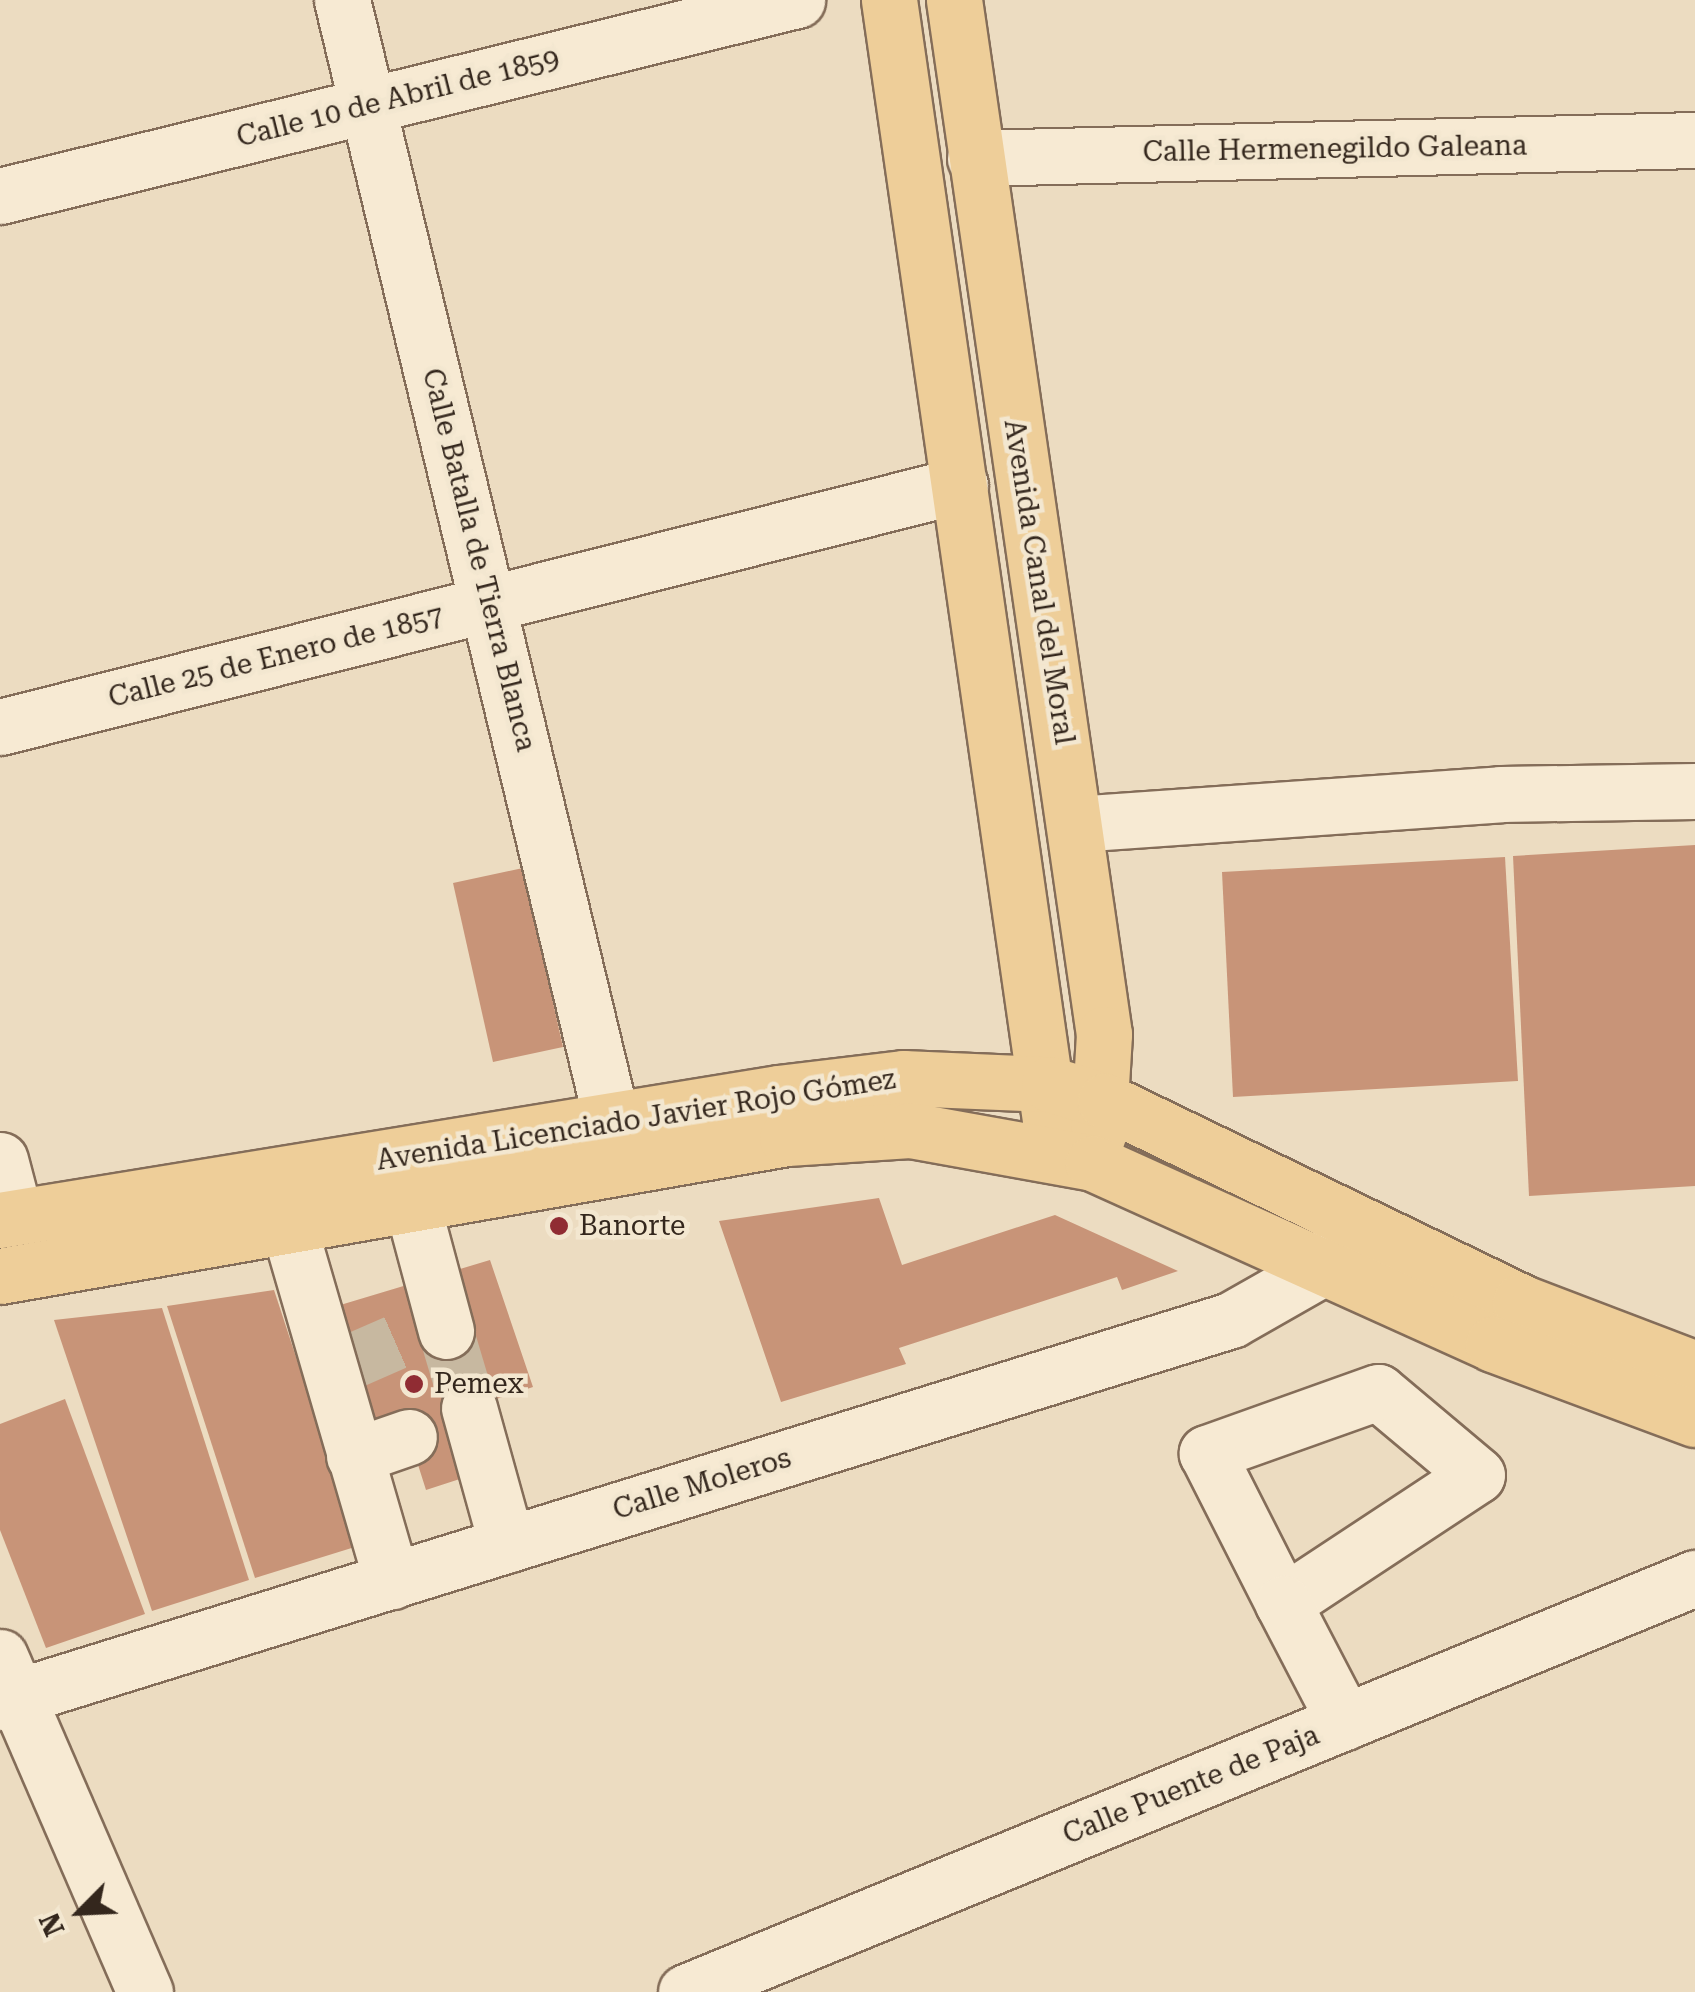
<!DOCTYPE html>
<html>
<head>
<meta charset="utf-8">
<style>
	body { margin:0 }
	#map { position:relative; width:1695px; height:1992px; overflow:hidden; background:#ecdcc1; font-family:"Roboto Serif",serif }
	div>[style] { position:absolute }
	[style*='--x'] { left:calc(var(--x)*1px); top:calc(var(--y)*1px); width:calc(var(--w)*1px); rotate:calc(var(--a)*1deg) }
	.building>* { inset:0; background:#c89478 }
	.minor-tunnel>* { height:55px; margin-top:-27.5px; transform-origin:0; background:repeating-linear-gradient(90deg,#c7b8a0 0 55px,transparent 0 83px) }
	.roads { filter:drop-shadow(2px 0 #846d59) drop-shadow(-2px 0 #846d59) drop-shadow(0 2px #846d59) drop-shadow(0 -2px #846d59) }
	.minor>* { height:55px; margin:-27.5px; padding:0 27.5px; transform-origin:27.5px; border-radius:27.5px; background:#f7ead3 }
	.major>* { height:55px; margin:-27.5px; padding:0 27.5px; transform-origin:27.5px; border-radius:27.5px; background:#eece99 }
	.dots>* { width:28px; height:28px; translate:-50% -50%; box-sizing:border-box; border:5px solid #f3e7d0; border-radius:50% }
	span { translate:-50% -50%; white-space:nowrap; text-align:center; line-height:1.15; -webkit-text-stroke:9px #f3e7d0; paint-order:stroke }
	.street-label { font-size:28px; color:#34271d }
	.poi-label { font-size:28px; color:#34271d }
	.left { translate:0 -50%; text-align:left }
	.north { position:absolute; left:30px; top:1862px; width:100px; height:100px; -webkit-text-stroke:8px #f3e7d0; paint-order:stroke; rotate:246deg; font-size:28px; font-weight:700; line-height:40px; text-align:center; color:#34271d }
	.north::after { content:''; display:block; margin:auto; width:35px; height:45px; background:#34271d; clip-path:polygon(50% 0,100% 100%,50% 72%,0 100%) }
</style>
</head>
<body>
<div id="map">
	<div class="building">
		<i style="clip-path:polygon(1695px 845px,1695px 1186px,1529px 1196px,1513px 856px)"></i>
		<i style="clip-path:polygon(1505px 857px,1518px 1081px,1233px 1097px,1222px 872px)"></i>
		<i style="clip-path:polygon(523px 868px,563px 1047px,493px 1062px,453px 883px)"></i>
		<i style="clip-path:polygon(879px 1198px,902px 1265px,1055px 1215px,1178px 1271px,1122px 1290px,1117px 1277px,899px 1348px,906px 1364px,781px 1402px,719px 1221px)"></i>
		<i style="clip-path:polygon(490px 1260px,533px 1387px,448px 1415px,469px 1476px,426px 1490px,407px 1430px,371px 1442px,327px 1309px)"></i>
		<i style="clip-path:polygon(274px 1290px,358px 1546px,255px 1578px,167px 1306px)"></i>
		<i style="clip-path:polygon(162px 1308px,249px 1580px,152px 1611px,54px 1320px)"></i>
		<i style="clip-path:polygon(65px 1399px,145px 1614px,46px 1648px,0 1530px,0 1424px)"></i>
	</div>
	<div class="minor-tunnel">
		<i style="--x:446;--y:1331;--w:80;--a:73.4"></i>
		<i style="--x:345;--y:1364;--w:87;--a:-23.6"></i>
	</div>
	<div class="roads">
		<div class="minor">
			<i style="--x:342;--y:0;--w:1154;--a:76.47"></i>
			<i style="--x:975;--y:158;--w:720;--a:-1.43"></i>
			<i style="--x:0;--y:196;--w:821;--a:-13.82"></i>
			<i style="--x:0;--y:727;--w:990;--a:-14.15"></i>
			<i style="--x:1075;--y:824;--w:427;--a:-4"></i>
			<i style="--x:1501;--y:794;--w:194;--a:-0.9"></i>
			<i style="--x:400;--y:1159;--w:178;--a:75"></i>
			<i style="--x:0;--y:1160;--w:59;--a:75.3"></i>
			<i style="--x:275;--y:1179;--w:419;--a:73.8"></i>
			<i style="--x:469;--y:1408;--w:142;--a:74.5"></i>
			<i style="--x:354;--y:1456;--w:58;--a:-19.1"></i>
			<i style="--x:1283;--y:1603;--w:232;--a:-33.4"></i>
			<i style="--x:1477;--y:1475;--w:129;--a:-140"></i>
			<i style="--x:1378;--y:1392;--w:182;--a:160.4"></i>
			<i style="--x:1207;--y:1453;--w:168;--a:63.1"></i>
			<i style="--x:1283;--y:1603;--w:134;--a:62.5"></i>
			<i style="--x:0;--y:1657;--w:365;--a:66.6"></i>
			<i style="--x:0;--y:1702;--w:1289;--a:-17.24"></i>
			<i style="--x:1231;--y:1320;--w:109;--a:-29.6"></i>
			<i style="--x:1326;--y:1266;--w:40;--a:-60.3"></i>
			<i style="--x:686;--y:1992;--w:1091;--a:-22.31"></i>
		</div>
		<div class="major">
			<i style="--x:889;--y:0;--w:1132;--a:81.82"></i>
			<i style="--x:954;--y:0;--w:1045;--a:81.75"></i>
			<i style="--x:1104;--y:1034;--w:101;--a:93.4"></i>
			<i style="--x:0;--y:1220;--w:788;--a:-9.27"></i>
			<i style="--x:778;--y:1093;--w:126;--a:-6.8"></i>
			<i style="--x:903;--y:1078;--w:146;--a:2.4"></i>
			<i style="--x:1049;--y:1084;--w:59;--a:16.9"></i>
			<i style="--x:1105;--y:1101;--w:461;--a:25.8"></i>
			<i style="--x:1520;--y:1302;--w:187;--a:20.9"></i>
			<i style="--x:0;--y:1276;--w:799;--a:-9.95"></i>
			<i style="--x:787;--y:1138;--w:123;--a:-3.7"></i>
			<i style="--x:910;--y:1130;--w:186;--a:10.2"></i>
			<i style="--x:1093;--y:1163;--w:439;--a:24.3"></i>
			<i style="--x:1493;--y:1344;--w:215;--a:20.4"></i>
		</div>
	</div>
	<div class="dots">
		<i style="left:559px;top:1226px;background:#902c33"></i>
		<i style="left:414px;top:1384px;background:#902c33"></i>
	</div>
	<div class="street-label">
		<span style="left:398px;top:98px;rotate:-14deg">Calle 10 de Abril de 1859</span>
		<span style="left:1335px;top:149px;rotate:-1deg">Calle Hermenegildo Galeana</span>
		<span style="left:479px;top:560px;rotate:76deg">Calle Batalla de Tierra Blanca</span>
		<span style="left:1039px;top:582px;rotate:81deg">Avenida Canal del Moral</span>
		<span style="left:276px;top:657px;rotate:-14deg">Calle 25 de Enero de 1857</span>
		<span style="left:636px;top:1120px;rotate:-9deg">Avenida Licenciado Javier Rojo Gómez</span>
		<span style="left:702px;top:1484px;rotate:-17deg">Calle Moleros</span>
		<span style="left:1191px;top:1785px;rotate:-22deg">Calle Puente de Paja</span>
	</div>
	<div class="poi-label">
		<span class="left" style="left:579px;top:1226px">Banorte</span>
		<span class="left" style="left:434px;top:1384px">Pemex</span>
	</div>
	<div class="north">N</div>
</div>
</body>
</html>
